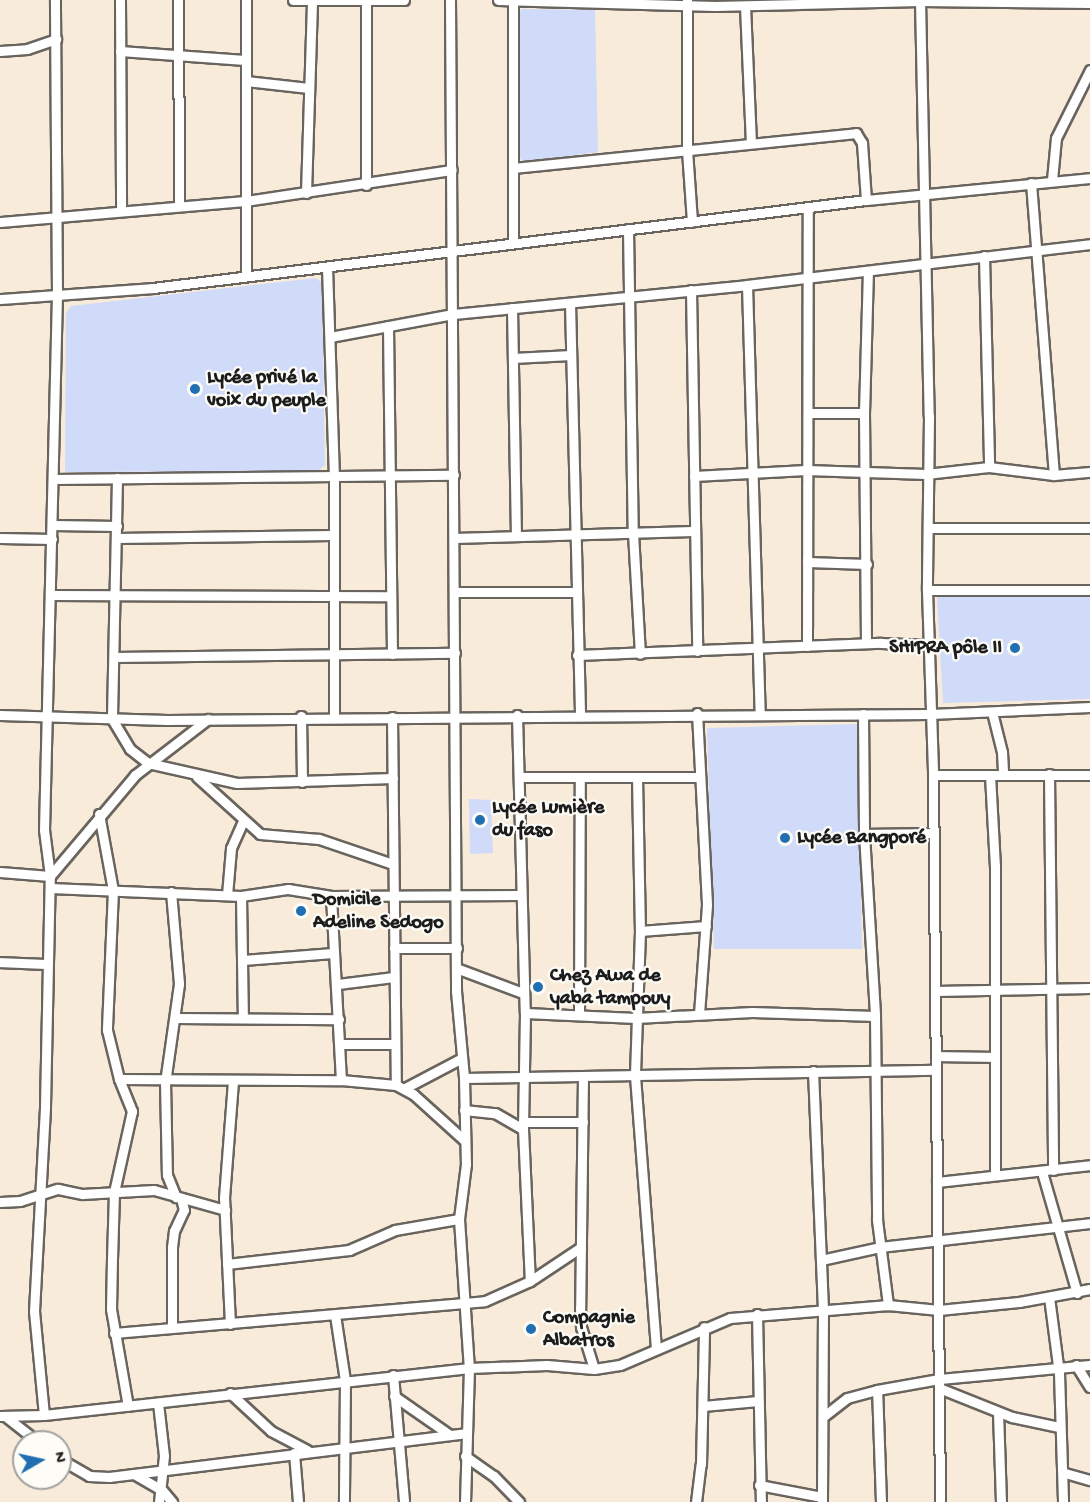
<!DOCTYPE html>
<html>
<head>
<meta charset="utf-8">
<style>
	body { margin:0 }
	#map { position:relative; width:1090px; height:1502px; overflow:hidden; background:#f9ebd9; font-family:"Gochi Hand",sans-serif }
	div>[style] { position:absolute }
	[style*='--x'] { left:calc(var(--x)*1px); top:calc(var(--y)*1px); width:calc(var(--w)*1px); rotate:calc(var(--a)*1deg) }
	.built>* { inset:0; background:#d0daf9 }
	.roads { filter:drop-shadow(2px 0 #69645e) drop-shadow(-2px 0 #69645e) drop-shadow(0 2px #69645e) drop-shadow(0 -2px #69645e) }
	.minor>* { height:9px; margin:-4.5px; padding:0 4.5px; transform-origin:4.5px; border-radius:4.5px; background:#fff }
	.dots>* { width:16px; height:16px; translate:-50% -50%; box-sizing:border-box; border:3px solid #fdfcf7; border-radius:50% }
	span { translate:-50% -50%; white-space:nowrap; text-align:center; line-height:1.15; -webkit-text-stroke:4.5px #fdfcf7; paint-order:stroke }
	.poi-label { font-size:20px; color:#1c1c1c; font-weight:700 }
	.left { translate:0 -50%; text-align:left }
	.right { translate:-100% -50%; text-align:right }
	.north { position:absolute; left:12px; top:1430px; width:60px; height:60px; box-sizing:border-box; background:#fdfcf7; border:2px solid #a3a29f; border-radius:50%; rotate:81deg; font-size:16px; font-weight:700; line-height:24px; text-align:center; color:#1c1c1c }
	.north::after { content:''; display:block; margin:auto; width:21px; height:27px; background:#1f6fb2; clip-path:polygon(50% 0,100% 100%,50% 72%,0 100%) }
</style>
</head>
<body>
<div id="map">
	<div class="built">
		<i style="clip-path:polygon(522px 9px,595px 10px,598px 152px,524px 162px,520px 158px,517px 14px)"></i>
		<i style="clip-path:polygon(316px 278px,322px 283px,325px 465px,318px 471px,65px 472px,66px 313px,71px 306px)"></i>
		<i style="clip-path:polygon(1090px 594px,1090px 699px,943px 703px,937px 596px)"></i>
		<i style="clip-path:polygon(858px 724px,862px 949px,714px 949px,707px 728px)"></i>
		<i style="clip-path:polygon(469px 799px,491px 800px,493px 853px,470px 854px)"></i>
	</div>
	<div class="roads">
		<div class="minor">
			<i style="--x:120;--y:0;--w:211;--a:89.7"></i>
			<i style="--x:178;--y:0;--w:206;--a:89.7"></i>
			<i style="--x:293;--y:0;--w:111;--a:0"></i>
			<i style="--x:450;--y:0;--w:991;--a:89.65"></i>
			<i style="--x:456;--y:991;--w:87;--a:84.7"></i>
			<i style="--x:464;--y:1078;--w:86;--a:88.7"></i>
			<i style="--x:466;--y:1164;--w:55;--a:97.3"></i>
			<i style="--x:459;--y:1219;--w:149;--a:86.2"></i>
			<i style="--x:469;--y:1368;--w:134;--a:91.7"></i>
			<i style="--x:498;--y:0;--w:217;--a:1.6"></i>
			<i style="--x:715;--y:6;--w:205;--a:-1.4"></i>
			<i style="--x:920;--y:1;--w:170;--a:0.7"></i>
			<i style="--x:687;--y:0;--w:150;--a:90"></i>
			<i style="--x:687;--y:150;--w:72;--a:86"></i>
			<i style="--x:920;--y:0;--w:416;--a:88.8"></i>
			<i style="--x:929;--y:416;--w:174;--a:90.7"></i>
			<i style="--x:927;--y:590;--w:185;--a:88.1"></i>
			<i style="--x:933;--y:775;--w:727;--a:89.45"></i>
			<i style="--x:513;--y:1;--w:241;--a:90"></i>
			<i style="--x:366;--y:2;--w:183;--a:90"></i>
			<i style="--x:745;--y:6;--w:135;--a:87.5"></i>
			<i style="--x:0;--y:51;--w:27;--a:-4"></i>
			<i style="--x:27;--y:49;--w:31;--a:-19"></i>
			<i style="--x:120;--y:51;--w:125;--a:4.1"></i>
			<i style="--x:246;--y:81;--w:63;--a:6.3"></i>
			<i style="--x:513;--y:168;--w:345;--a:-5.8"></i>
			<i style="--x:856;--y:133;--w:12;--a:59"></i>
			<i style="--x:862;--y:143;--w:57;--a:86"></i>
			<i style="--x:1052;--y:180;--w:42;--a:-84.6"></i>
			<i style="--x:1056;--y:138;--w:76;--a:-63.4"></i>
			<i style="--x:1031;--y:183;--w:293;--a:85.5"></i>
			<i style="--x:306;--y:193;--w:192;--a:-88.2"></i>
			<i style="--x:0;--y:222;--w:247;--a:-4.9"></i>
			<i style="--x:246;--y:201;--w:208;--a:-8.6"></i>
			<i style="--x:628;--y:229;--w:304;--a:89.1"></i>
			<i style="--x:633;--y:533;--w:121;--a:86.7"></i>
			<i style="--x:984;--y:256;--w:211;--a:88.6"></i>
			<i style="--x:327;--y:267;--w:208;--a:88.1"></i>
			<i style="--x:334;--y:475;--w:242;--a:90"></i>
			<i style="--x:246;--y:276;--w:276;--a:-90"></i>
			<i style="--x:747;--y:285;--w:430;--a:88.3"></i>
			<i style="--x:691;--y:290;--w:361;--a:89"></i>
			<i style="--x:0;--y:299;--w:153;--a:-4.1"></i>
			<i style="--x:153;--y:288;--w:718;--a:-7.04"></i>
			<i style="--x:866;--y:200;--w:225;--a:-5.6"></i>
			<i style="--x:570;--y:303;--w:412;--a:88.6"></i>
			<i style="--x:512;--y:308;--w:228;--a:89"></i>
			<i style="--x:388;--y:326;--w:328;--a:89.3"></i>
			<i style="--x:330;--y:337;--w:125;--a:-10.6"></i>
			<i style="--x:453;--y:314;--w:295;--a:-5.6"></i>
			<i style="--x:747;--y:285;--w:345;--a:-6.8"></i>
			<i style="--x:513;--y:358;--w:58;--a:-3"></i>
			<i style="--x:810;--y:413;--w:54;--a:0"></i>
			<i style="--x:864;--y:413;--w:142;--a:-88.4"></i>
			<i style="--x:864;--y:413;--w:230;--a:89.5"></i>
			<i style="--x:694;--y:476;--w:112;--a:-3.1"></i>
			<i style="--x:806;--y:470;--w:120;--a:1.9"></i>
			<i style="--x:926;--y:474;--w:63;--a:-6.3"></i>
			<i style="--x:989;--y:467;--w:65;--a:7"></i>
			<i style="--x:1054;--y:475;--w:36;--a:-5"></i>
			<i style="--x:117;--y:478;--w:241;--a:91.2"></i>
			<i style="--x:112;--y:719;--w:35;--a:59"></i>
			<i style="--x:130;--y:749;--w:23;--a:38"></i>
			<i style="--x:148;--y:763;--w:91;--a:12.7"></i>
			<i style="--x:237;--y:783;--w:156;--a:-1.8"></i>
			<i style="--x:54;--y:479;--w:400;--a:-0.6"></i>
			<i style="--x:53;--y:525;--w:64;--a:0.9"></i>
			<i style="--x:928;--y:528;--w:162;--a:0"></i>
			<i style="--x:0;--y:538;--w:52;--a:1.1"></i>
			<i style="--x:116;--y:538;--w:216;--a:-0.8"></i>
			<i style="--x:454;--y:538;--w:239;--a:-1.7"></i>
			<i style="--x:807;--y:562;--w:60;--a:1.9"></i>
			<i style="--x:927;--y:590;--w:163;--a:0"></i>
			<i style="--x:455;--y:592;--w:121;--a:0"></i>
			<i style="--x:51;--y:595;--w:339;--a:0.2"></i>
			<i style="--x:807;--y:646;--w:438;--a:-89.9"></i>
			<i style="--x:577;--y:655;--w:304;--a:-2.3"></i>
			<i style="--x:881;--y:643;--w:48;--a:2.4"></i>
			<i style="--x:114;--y:657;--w:341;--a:-0.7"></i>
			<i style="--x:992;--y:712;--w:41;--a:76"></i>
			<i style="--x:1002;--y:752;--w:22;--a:87"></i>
			<i style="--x:697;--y:713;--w:192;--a:87"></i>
			<i style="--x:707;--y:905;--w:108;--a:94.2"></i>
			<i style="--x:863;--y:714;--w:120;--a:89.5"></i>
			<i style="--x:864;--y:834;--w:182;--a:86.5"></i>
			<i style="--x:875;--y:1016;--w:204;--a:89.4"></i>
			<i style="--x:877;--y:1220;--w:86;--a:82.6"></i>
			<i style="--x:0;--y:715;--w:167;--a:1.7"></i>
			<i style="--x:167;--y:720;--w:763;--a:-0.45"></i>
			<i style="--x:930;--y:714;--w:160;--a:-2.5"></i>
			<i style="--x:517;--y:715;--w:298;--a:88.5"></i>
			<i style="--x:525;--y:1013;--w:116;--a:91"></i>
			<i style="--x:523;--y:1129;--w:152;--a:87.4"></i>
			<i style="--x:301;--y:716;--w:66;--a:89.1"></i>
			<i style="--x:392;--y:717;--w:368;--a:89.4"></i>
			<i style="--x:1049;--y:774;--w:396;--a:89.4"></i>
			<i style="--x:933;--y:775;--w:157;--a:0"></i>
			<i style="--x:990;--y:775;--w:91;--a:86.9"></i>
			<i style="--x:995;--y:866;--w:309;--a:90"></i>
			<i style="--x:197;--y:777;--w:85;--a:42.1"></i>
			<i style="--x:260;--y:834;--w:59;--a:4.8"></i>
			<i style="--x:319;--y:839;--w:78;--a:18.7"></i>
			<i style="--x:521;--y:777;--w:179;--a:0"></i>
			<i style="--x:637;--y:777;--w:154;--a:88.9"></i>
			<i style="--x:640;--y:931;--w:145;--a:92"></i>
			<i style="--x:635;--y:1076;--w:274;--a:85.6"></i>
			<i style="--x:99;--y:814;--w:77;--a:79.6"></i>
			<i style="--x:113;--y:890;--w:140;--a:92.5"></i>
			<i style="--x:107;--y:1030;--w:50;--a:76.2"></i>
			<i style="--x:119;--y:1079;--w:35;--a:68"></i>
			<i style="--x:132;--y:1111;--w:83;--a:102.5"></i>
			<i style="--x:114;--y:1192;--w:66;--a:91.7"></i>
			<i style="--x:112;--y:1258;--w:51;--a:91.1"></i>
			<i style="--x:111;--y:1309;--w:98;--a:80.1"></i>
			<i style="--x:864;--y:834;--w:69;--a:-0.8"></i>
			<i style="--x:0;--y:872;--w:50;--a:4.6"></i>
			<i style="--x:50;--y:876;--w:132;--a:-49.9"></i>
			<i style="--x:135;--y:775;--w:92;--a:-37.5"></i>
			<i style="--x:50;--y:888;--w:191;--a:2.4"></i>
			<i style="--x:241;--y:896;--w:48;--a:-8.5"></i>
			<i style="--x:288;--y:889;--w:44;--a:9.2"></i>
			<i style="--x:331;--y:896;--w:190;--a:-0.3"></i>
			<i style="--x:171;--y:892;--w:92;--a:85"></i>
			<i style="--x:179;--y:984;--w:99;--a:98.1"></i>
			<i style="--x:165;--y:1082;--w:93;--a:88.8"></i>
			<i style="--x:167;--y:1175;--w:24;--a:68"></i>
			<i style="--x:227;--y:895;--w:47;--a:-85.1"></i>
			<i style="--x:231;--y:848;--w:30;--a:-66"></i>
			<i style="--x:241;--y:896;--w:121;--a:89.1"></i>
			<i style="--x:331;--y:896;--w:184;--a:86.9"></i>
			<i style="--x:640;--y:931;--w:66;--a:-4.3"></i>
			<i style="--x:394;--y:948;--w:63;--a:0"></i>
			<i style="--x:243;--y:960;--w:90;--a:-4.4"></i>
			<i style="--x:0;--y:962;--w:47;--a:2.4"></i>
			<i style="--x:456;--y:968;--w:72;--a:20.5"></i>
			<i style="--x:338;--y:984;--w:56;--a:-7.1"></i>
			<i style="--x:935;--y:991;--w:155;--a:-1.1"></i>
			<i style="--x:525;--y:1013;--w:111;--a:2.6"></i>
			<i style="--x:636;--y:1018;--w:116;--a:-3"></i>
			<i style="--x:752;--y:1012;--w:123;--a:1.9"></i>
			<i style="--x:579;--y:1014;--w:237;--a:-89.8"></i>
			<i style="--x:176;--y:1018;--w:163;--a:0.4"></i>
			<i style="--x:340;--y:1044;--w:54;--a:0"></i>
			<i style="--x:937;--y:1056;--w:57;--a:1"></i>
			<i style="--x:813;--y:1071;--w:237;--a:87.6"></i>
			<i style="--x:823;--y:1308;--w:194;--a:90.3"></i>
			<i style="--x:583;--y:1076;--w:232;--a:90.7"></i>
			<i style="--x:580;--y:1308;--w:19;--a:87"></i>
			<i style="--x:581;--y:1327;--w:44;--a:72.8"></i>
			<i style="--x:464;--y:1078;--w:472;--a:-1"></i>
			<i style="--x:119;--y:1079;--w:222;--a:0.3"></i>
			<i style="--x:341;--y:1080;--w:55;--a:5.2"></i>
			<i style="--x:396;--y:1085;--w:19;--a:28"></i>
			<i style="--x:413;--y:1094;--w:70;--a:42.1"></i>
			<i style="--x:405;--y:1088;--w:64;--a:-27.8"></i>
			<i style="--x:464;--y:1110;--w:31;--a:6"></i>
			<i style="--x:495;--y:1113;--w:32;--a:30"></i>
			<i style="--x:523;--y:1122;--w:60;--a:0"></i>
			<i style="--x:1042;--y:1172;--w:126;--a:73.9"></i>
			<i style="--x:937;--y:1182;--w:154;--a:-6.3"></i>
			<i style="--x:0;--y:1202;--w:20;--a:-3"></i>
			<i style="--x:20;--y:1201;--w:40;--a:-18"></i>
			<i style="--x:58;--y:1189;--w:25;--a:12"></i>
			<i style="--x:82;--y:1194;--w:72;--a:-3.2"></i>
			<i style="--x:154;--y:1190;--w:74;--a:15.7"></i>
			<i style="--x:821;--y:1260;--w:60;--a:-12.4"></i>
			<i style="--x:880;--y:1247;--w:211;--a:-6.5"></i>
			<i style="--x:227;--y:1264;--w:123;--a:-6.5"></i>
			<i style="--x:349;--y:1250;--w:50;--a:-23.5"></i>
			<i style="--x:395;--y:1230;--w:65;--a:-9.8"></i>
			<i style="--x:1049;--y:1297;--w:77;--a:82.5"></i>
			<i style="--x:1059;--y:1373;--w:129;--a:88.2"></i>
			<i style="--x:757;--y:1314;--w:188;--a:88.8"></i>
			<i style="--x:335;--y:1315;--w:66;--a:81.3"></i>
			<i style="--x:345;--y:1380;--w:122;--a:90.5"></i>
			<i style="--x:230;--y:1324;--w:126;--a:-92.7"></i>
			<i style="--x:224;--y:1198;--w:117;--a:-85.6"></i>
			<i style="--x:172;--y:1328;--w:81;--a:-90"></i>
			<i style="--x:172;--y:1247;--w:16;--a:-83"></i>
			<i style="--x:174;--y:1231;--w:23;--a:-65"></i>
			<i style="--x:184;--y:1210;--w:12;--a:-104"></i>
			<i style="--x:114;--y:1333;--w:372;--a:-4.9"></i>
			<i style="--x:485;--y:1301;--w:49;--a:-24"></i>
			<i style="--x:530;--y:1281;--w:61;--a:-33.7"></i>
			<i style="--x:1076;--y:1365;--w:26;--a:58"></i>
			<i style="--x:393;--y:1375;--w:127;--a:85"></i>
			<i style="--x:939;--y:1388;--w:79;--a:21.7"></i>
			<i style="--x:1012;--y:1417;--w:48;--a:12"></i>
			<i style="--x:230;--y:1393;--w:56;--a:42.8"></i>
			<i style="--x:271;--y:1431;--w:41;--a:27.8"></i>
			<i style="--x:394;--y:1396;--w:68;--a:34.9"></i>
			<i style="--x:158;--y:1403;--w:53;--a:83.5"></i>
			<i style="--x:164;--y:1456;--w:46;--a:96.2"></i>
			<i style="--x:703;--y:1406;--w:55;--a:-5.2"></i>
			<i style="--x:998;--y:1412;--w:90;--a:88.1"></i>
			<i style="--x:44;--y:1415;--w:104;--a:-95.5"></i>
			<i style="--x:34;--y:1311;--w:205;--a:-86.9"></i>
			<i style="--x:45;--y:1106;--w:230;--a:-88.8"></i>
			<i style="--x:50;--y:876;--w:46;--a:-97.4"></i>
			<i style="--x:44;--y:830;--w:535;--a:-88.61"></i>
			<i style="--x:57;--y:295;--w:295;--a:-90.4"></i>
			<i style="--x:0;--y:1416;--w:44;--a:-1.3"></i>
			<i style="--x:44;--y:1415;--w:428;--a:-6.3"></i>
			<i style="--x:469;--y:1368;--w:78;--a:-2.2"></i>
			<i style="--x:547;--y:1365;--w:47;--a:4.9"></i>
			<i style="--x:594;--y:1369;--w:26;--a:-9"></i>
			<i style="--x:620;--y:1365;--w:120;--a:-23.1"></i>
			<i style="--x:730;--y:1318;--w:159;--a:-4.7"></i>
			<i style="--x:888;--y:1305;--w:51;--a:5.6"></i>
			<i style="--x:939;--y:1310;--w:80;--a:-5.7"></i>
			<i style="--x:1019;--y:1302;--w:72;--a:-10.4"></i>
			<i style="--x:5;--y:1416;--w:42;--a:38.2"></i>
			<i style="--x:824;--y:1416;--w:29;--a:-38"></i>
			<i style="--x:847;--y:1398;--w:31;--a:-15"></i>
			<i style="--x:294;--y:1453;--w:49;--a:85.3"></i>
			<i style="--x:465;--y:1456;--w:35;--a:35"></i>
			<i style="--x:494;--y:1476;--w:36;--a:46"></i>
			<i style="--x:60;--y:1459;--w:34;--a:30"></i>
			<i style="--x:89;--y:1476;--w:20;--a:3"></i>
			<i style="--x:109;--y:1477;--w:359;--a:-7"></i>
			<i style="--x:1065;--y:1473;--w:26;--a:16"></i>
			<i style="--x:134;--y:1474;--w:32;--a:30"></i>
			<i style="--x:162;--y:1490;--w:16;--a:50"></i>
			<i style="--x:759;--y:1485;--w:64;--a:10.8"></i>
			<i style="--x:696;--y:1502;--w:38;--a:-83"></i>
			<i style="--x:701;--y:1464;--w:137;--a:-88.7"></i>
			<i style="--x:881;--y:1502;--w:112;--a:-92"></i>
			<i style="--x:877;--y:1390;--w:63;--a:-10.1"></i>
			<i style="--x:939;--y:1379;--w:152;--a:-5.3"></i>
		</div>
	</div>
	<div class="dots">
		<i style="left:195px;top:389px;background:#1f6fb2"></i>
		<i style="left:1015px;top:648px;background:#1f6fb2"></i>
		<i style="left:480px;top:820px;background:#1f6fb2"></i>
		<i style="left:785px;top:838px;background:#1f6fb2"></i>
		<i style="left:301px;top:911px;background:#1f6fb2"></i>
		<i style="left:538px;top:987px;background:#1f6fb2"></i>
		<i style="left:531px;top:1329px;background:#1f6fb2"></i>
	</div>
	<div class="poi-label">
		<span class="left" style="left:207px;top:390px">Lycée privé la<br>voix du peuple</span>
		<span class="right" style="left:1002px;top:648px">SHIPRA pôle II</span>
		<span class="left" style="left:492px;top:820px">Lycée Lumière<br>du faso</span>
		<span class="left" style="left:797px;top:838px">Lycée Bangporé</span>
		<span class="left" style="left:313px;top:912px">Domicile<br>Adeline Sedogo</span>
		<span class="left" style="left:550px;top:988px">Chez Awa de<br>yaba tampouy</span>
		<span class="left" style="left:543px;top:1330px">Compagnie<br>Albatros</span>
	</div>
	<div class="north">N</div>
</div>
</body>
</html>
